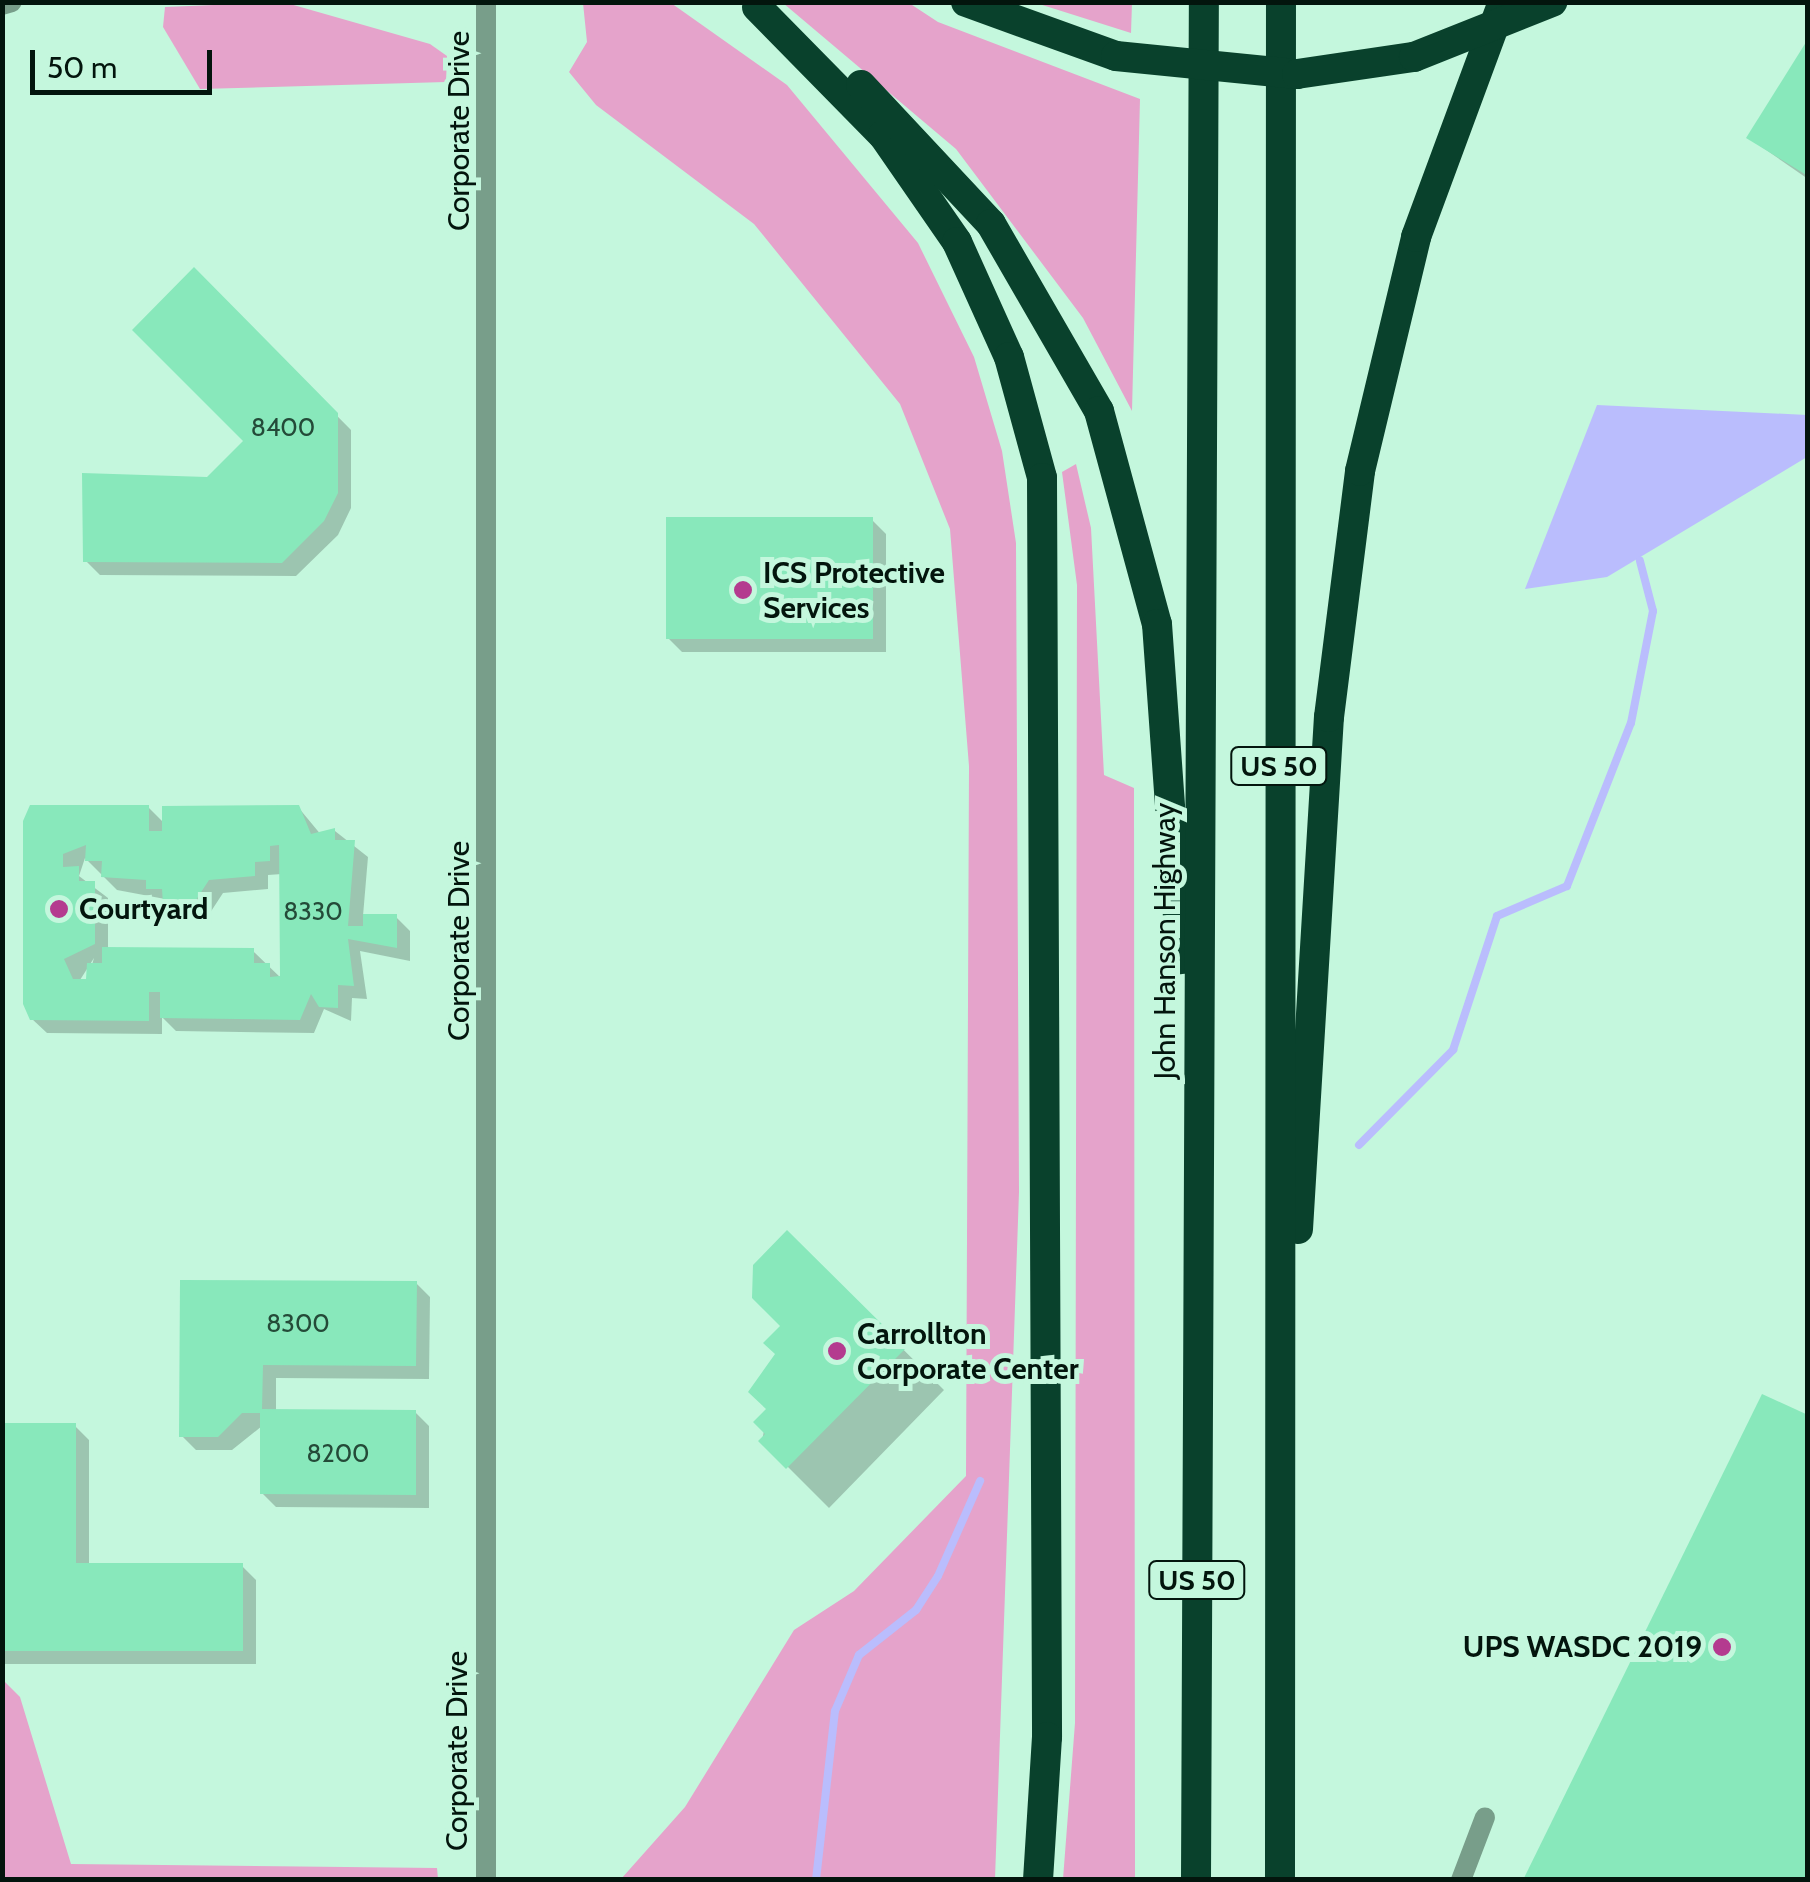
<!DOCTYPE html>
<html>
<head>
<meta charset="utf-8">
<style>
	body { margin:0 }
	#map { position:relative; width:1810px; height:1882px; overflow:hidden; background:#c4f7dd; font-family:Cabin,sans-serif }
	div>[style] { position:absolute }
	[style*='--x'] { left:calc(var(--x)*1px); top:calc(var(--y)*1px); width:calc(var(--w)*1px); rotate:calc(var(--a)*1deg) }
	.green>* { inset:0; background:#e5a3cb }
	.water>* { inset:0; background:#babdfd }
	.shadow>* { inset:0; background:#0003 }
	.stream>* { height:8px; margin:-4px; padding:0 4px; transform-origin:4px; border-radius:4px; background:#babdfd }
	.building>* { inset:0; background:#88e8bb }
	.minor>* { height:20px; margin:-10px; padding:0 10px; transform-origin:10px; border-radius:10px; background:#789e8a }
	.motorway>* { height:30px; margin:-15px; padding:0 15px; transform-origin:15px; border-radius:15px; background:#09412c }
	.motorway-bridge>* { height:30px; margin:-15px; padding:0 15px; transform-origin:15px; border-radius:15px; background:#09412c }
	.dots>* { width:28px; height:28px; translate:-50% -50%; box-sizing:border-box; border:5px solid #c4f7dd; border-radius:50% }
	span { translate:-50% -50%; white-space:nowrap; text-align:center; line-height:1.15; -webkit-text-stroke:10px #c4f7dd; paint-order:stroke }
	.number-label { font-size:25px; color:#244a38 }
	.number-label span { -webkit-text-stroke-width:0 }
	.shield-label span { padding:2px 8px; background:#c4f7dd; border:2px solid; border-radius:8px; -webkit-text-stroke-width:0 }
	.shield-label { font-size:28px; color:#03150d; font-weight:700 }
	.street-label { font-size:30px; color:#03150d }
	.poi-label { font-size:30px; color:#03150d; font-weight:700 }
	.left { translate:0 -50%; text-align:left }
	.right { translate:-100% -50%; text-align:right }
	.frame { position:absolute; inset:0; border:5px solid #03150d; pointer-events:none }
	.scale { position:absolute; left:30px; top:50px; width:182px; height:45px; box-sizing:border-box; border:5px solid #03150d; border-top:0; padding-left:12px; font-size:30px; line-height:35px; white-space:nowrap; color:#03150d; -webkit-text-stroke:8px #c4f7dd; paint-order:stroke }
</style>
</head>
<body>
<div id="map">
	<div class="green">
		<i style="clip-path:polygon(283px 2px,430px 44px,447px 56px,446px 82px,200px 89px,163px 27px,165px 7px)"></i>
		<i style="clip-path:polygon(583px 3px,671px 3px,787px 85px,918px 243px,974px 357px,1002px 451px,1016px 543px,1019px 1192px,995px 1879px,621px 1879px,685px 1807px,794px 1630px,854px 1591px,966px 1476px,969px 766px,950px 529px,900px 404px,754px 224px,596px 105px,569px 72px,587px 42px)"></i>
		<i style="clip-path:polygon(783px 3px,909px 3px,938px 22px,1140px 99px,1132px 411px,1083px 318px,956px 149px)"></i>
		<i style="clip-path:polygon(1036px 3px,1132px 3px,1131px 33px)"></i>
		<i style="clip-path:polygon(1076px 464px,1091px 528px,1104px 775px,1134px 788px,1135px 1880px,1063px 1879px,1075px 1723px,1077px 585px,1062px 472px)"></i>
		<i style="clip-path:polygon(2px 1679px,20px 1697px,71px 1864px,437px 1868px,438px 1879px,3px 1879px)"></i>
	</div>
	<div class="water">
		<i style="clip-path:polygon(1597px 405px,1807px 415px,1807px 457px,1607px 577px,1525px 589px)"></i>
	</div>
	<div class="shadow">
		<i style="clip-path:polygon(1808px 44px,1808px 179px,1749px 138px)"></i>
		<i style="clip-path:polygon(194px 271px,351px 430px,351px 508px,338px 535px,296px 576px,100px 575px,86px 561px,208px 480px,247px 441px)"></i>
		<i style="clip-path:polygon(872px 520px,886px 534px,886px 652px,682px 652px,668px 638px)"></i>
		<i style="clip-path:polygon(evenodd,148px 807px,165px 824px,298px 807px,322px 836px,335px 831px,368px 857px,363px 916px,396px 917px,410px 931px,410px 961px,360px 951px,367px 999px,352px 998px,351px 1021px,324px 1009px,314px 1033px,176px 1031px,162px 1017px,162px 1034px,47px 1033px,32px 1019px,25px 822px,148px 807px,85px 858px,117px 890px,165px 899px,179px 917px,208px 916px,223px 893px,268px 889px,268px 875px,282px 874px,282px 979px,253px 951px,108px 950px,108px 898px,79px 876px,85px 858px,148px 807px,94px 958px,87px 982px,80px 980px,94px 958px)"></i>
		<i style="clip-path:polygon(787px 1234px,944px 1390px,829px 1508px,762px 1441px,784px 1326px)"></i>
		<i style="clip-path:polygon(182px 1282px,416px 1283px,430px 1297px,429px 1379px,276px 1378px,276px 1412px,415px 1412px,429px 1426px,429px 1508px,276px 1507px,262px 1493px,262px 1426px,232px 1450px,196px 1450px,182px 1436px)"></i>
		<i style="clip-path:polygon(2px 1426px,75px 1426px,89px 1440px,89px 1566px,242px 1566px,256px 1580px,256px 1664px,5px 1664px)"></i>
	</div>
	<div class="stream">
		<i style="--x:1359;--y:1145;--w:134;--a:-45.3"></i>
		<i style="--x:1453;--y:1050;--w:141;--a:-71.8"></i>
		<i style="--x:1497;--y:916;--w:76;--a:-23.2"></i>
		<i style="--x:1567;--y:886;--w:175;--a:-68.6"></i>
		<i style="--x:1631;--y:723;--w:114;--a:-78.9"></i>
		<i style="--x:1653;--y:611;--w:52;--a:-104.6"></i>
		<i style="--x:816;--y:1880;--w:170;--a:-83.6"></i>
		<i style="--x:835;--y:1711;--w:61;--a:-66.8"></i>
		<i style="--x:859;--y:1655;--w:73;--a:-38.3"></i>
		<i style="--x:916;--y:1610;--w:40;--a:-57.1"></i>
		<i style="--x:938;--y:1576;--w:104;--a:-66.1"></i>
	</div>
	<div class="building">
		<i style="clip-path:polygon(1808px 39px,1808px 176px,1746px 138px)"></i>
		<i style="clip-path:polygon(194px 267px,338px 413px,338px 493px,324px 521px,282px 563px,83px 562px,82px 473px,207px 477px,243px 441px,132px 330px)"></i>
		<i style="clip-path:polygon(666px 517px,873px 517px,873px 639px,666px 639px)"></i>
		<i style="clip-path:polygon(evenodd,30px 805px,149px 805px,149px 831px,162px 831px,162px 806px,299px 805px,311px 834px,335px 828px,335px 840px,355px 840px,348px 926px,363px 926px,363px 914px,397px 914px,397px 948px,348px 939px,354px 986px,338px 985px,338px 1008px,319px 1007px,311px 994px,300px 1020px,160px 1018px,160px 992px,149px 992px,149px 1021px,30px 1020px,23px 1004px,23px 821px,30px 805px,86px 845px,85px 861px,102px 861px,101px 877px,146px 880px,146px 889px,162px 889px,163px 904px,194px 903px,209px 880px,255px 876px,255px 862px,270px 861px,270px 846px,279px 845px,280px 976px,270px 977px,270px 963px,254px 963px,254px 948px,102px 947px,102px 963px,87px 963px,86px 979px,73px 979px,64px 959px,95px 944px,95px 881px,79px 881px,79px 866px,63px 867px,63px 854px,86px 845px)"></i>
		<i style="clip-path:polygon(787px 1230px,906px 1348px,786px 1469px,758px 1441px,765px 1434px,753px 1422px,766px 1409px,748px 1392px,775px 1354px,763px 1343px,780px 1326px,752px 1298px,753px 1265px)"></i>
		<i style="clip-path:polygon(180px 1280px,417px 1281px,416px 1366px,263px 1365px,262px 1409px,416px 1410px,416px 1495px,260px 1494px,260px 1413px,242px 1413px,218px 1437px,179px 1437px)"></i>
		<i style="clip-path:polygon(1762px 1394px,1808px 1415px,1808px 1880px,1523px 1880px)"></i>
		<i style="clip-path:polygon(2px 1423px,76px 1423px,76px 1563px,243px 1563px,243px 1651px,2px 1651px)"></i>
	</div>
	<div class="minor">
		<i style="--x:2;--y:5;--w:10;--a:-17"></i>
		<i style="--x:486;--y:1880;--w:1878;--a:-90"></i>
		<i style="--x:1461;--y:1880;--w:67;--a:-69.1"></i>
	</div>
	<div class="motorway">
		<i style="--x:757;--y:7;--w:180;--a:45.5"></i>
		<i style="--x:883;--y:135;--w:130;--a:55.3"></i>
		<i style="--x:957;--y:242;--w:126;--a:65.7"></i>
		<i style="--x:1009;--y:357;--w:125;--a:74.7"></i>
		<i style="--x:1042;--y:478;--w:1259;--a:89.77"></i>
		<i style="--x:1047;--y:1737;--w:143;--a:93.6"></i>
		<i style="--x:861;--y:85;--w:190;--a:46.9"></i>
		<i style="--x:991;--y:224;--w:216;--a:60"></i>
		<i style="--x:1099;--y:411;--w:221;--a:74.8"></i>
		<i style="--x:1157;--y:624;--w:336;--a:85.9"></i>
		<i style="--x:1298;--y:1229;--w:513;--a:-86.54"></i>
		<i style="--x:1329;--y:717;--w:248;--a:-82.8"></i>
		<i style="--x:1360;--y:471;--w:241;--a:-76.5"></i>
		<i style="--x:1416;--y:237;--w:251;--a:-69.7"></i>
		<i style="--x:1196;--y:1880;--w:1878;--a:-89.76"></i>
		<i style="--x:1280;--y:1880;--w:1878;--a:-89.97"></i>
	</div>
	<div class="motorway-bridge">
		<i style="--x:966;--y:2;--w:159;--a:19.8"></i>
		<i style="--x:1116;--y:56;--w:182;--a:5.7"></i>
		<i style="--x:1297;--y:74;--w:118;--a:-8.3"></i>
		<i style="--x:1414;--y:57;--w:149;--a:-21.7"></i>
	</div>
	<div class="dots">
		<i style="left:743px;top:590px;background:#b43b8f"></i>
		<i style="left:59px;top:909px;background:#b43b8f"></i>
		<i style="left:837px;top:1351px;background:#b43b8f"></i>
		<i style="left:1722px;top:1647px;background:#b43b8f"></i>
	</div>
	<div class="number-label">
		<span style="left:283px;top:427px">8400</span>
		<span style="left:313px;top:911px">8330</span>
		<span style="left:298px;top:1323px">8300</span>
		<span style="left:338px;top:1453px">8200</span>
	</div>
	<div class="shield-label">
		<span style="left:1279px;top:766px">US 50</span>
		<span style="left:1197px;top:1580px">US 50</span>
	</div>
	<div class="street-label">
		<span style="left:459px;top:131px;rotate:-90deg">Corporate Drive</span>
		<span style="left:459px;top:941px;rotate:-90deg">Corporate Drive</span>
		<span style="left:1165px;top:941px;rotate:-90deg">John Hanson Highway</span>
		<span style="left:457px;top:1751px;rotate:-90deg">Corporate Drive</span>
	</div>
	<div class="poi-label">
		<span class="left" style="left:763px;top:590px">ICS Protective<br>Services</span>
		<span class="left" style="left:79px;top:909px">Courtyard</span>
		<span class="left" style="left:857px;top:1351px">Carrollton<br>Corporate Center</span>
		<span class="right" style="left:1702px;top:1647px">UPS WASDC 2019</span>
	</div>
	<div class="frame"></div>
	<div class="scale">50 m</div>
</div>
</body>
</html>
